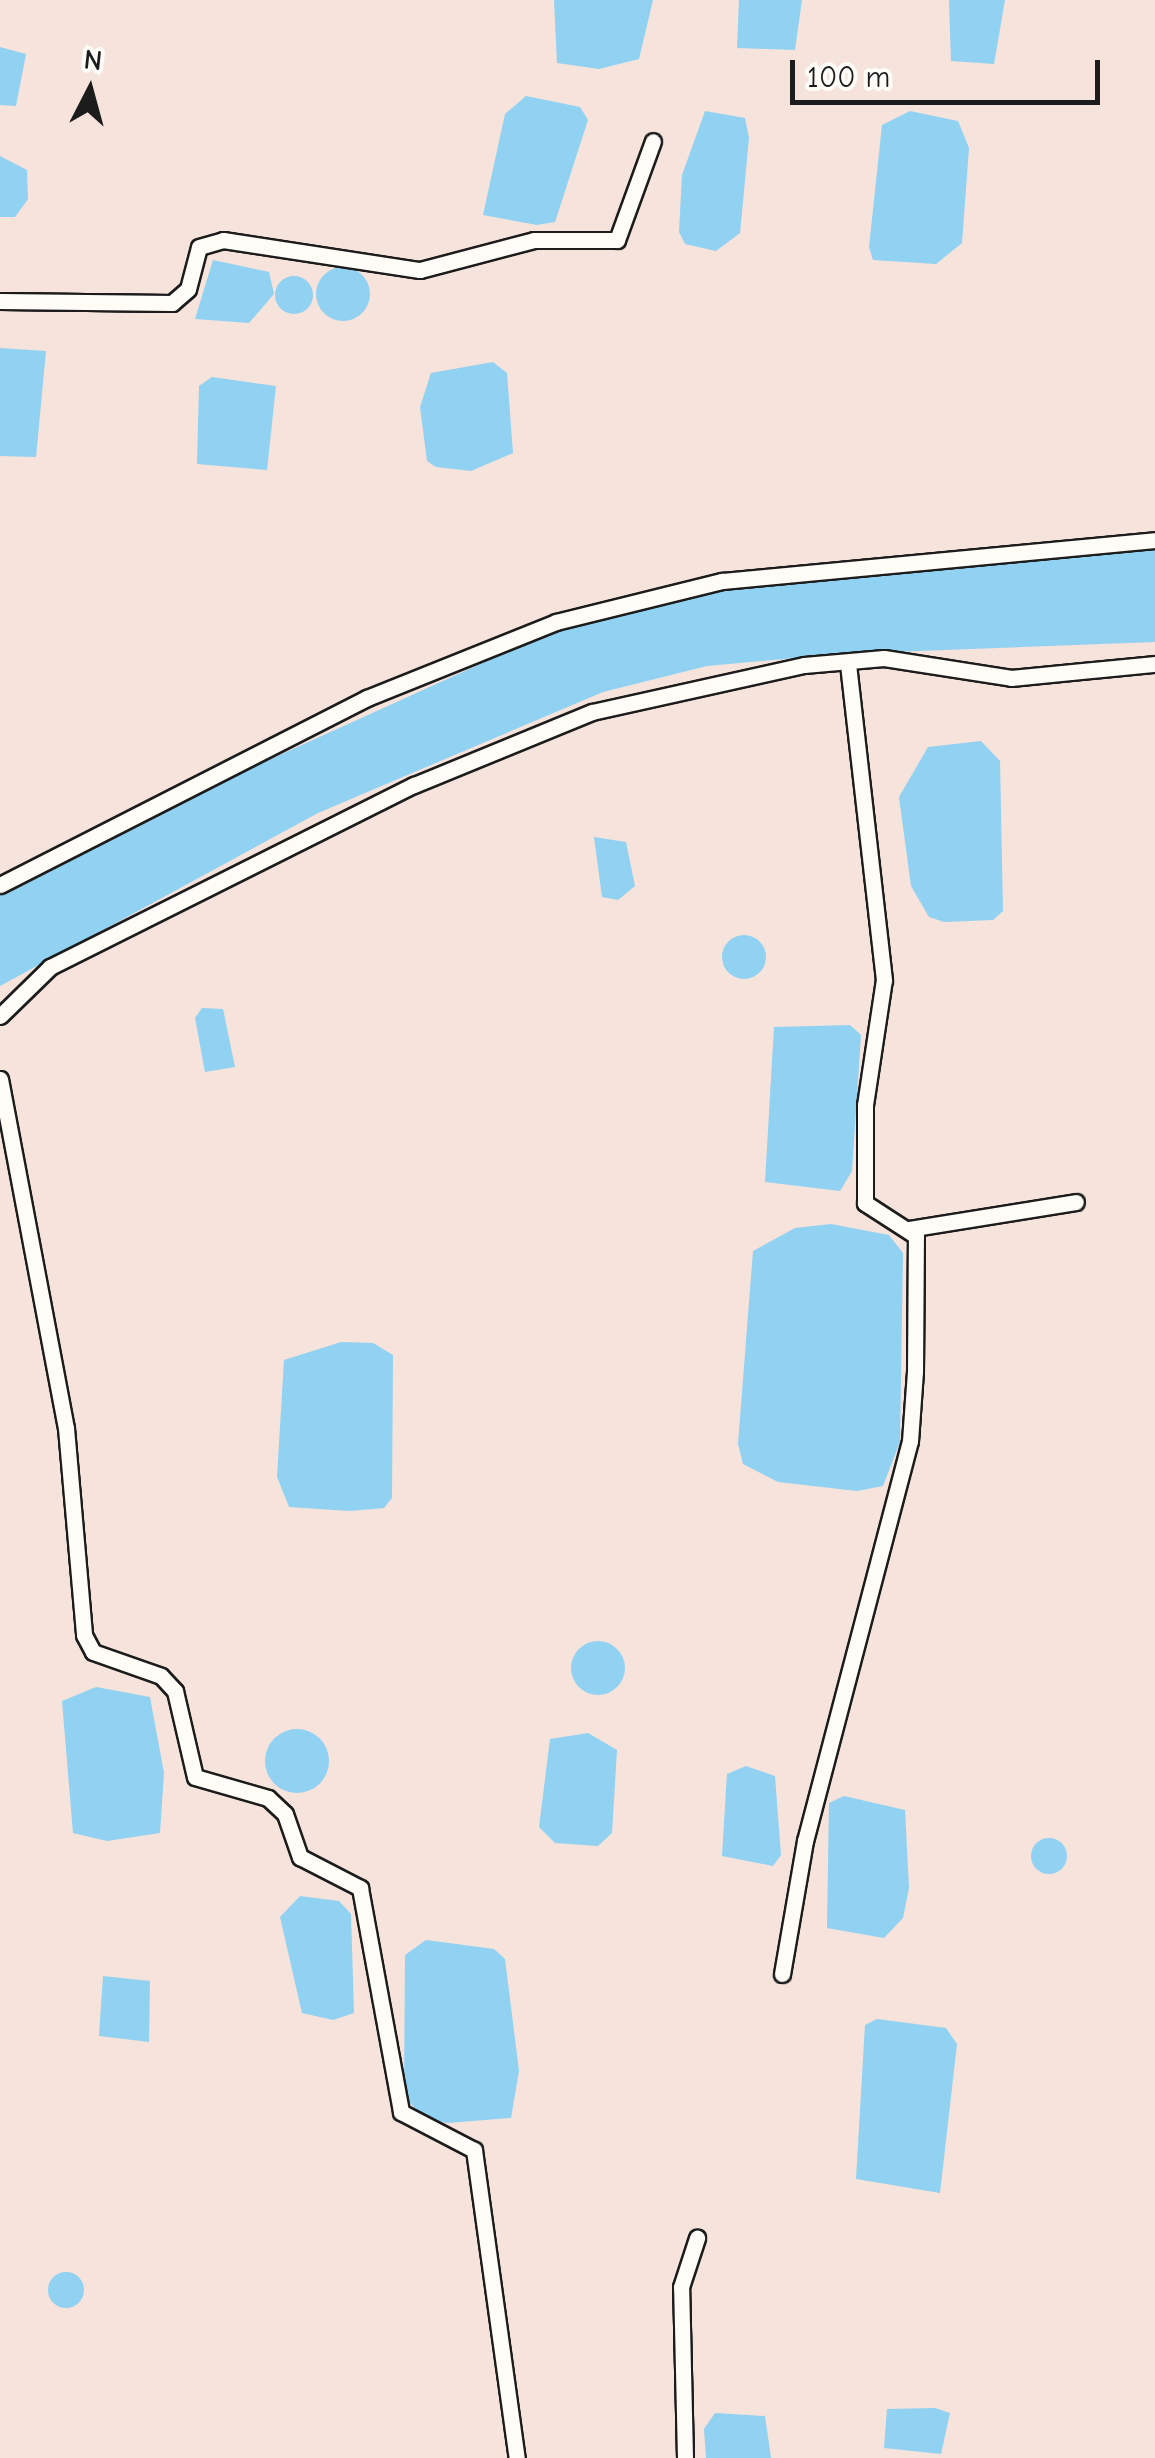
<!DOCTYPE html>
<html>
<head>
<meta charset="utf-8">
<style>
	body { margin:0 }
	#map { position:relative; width:1155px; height:2458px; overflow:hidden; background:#f5e3dc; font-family:"Comic Neue",sans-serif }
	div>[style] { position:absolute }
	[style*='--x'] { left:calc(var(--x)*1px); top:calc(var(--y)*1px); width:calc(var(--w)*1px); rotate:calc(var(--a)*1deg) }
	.water>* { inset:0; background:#91d1f2 }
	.round { border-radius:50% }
	.roads { filter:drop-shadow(2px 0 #1c1c1c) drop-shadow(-2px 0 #1c1c1c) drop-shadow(0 2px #1c1c1c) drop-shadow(0 -2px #1c1c1c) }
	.minor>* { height:15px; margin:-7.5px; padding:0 7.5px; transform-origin:7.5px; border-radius:7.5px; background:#fdfcf7 }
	span { translate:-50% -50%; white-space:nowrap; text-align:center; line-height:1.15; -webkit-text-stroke:8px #fdfcf7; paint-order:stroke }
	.north { position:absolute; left:40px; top:40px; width:100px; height:100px; -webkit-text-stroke:8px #fdfcf7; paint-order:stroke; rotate:6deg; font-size:28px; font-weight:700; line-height:40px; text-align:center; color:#1c1c1c }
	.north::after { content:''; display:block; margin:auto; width:35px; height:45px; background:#1c1c1c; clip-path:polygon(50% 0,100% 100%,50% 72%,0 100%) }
	.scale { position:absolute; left:790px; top:60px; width:310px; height:45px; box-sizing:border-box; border:5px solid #1c1c1c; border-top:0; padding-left:12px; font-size:30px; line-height:35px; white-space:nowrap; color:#1c1c1c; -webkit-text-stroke:8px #fdfcf7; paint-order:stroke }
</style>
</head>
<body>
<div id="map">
	<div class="water">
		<i style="clip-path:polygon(554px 0,653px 0,639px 59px,599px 69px,557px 63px)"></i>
		<i style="clip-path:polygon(739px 0,802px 0,795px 50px,737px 48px)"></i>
		<i style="clip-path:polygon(949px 0,1005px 0,994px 64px,951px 61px)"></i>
		<i style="clip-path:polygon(0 47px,26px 54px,16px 106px,0 105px)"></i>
		<i style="clip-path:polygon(526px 96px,580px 107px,588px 120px,555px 222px,537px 225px,483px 215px,505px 114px)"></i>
		<i style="clip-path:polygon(705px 111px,745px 118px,749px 138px,740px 233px,716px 251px,685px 244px,679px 232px,682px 175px)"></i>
		<i style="clip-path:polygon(910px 111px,958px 121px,969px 148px,962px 243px,936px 264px,873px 260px,869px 247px,882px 125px)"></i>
		<i style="clip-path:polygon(0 156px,27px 170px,28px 199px,15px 217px,0 217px)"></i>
		<i style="clip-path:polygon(213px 260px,269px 272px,274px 294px,249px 323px,195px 319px)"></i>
		<i class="round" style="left:316px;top:267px;width:54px;height:54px"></i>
		<i class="round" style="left:275px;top:276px;width:38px;height:38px"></i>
		<i style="clip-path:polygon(0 348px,46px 351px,36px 457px,0 456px)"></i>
		<i style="clip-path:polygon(493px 362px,507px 373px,513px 453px,471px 471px,436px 467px,427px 461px,420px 407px,431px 373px)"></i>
		<i style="clip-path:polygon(212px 377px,276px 386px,267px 470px,197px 464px,199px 386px)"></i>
		<i style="clip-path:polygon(1155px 549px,1155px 642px,839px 654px,707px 666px,603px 692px,318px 813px,0 986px,0 882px,586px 616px,795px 572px)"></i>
		<i style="clip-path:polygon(981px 741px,1000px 761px,1003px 911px,993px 920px,944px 922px,929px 917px,911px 886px,899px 797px,928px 747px)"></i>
		<i style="clip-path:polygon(594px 837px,626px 842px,635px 886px,618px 900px,602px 897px)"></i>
		<i class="round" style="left:722px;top:935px;width:44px;height:44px"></i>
		<i style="clip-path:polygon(202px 1008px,223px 1009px,235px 1067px,205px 1072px,195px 1018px)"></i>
		<i style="clip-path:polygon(774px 1027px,850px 1025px,861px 1035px,852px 1171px,840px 1191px,765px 1182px)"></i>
		<i style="clip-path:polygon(831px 1224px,889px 1235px,903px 1253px,900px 1442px,883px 1486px,857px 1491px,778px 1482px,743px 1464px,738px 1444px,753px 1251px,795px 1228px)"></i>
		<i style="clip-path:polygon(341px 1342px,373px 1343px,393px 1355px,392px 1498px,384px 1508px,350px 1511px,289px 1507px,277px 1477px,284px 1360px)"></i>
		<i class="round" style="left:571px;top:1641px;width:54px;height:54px"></i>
		<i style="clip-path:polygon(96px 1687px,150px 1697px,164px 1773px,160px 1833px,107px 1841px,73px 1833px,62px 1701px)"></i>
		<i class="round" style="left:265px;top:1729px;width:64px;height:64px"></i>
		<i style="clip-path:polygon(588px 1733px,617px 1750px,612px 1833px,598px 1846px,555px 1843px,539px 1827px,550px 1739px)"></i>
		<i style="clip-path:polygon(746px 1766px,775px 1776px,781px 1855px,773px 1866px,722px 1856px,727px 1774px)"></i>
		<i style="clip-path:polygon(844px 1796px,905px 1810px,909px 1888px,903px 1918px,884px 1938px,827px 1928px,829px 1803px)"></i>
		<i class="round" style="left:1031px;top:1838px;width:36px;height:36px"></i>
		<i style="clip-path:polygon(300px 1896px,339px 1901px,351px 1914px,354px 2013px,333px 2020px,302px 2013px,280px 1917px)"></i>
		<i style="clip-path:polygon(426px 1940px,494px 1949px,505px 1959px,519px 2071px,511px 2118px,447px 2123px,425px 2118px,404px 2097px,405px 1955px)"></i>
		<i style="clip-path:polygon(103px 1976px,150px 1981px,149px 2042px,99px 2036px)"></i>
		<i style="clip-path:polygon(877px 2019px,946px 2028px,957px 2044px,940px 2193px,856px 2179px,865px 2025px)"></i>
		<i class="round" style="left:48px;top:2272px;width:36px;height:36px"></i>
		<i style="clip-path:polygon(935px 2408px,950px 2413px,941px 2454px,884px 2448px,887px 2409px)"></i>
		<i style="clip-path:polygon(715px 2413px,765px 2416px,771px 2458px,706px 2458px,704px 2429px)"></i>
	</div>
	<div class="roads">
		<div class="minor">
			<i style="--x:0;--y:301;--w:172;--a:0.7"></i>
			<i style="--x:172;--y:303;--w:21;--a:-41"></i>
			<i style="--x:188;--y:289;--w:43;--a:-75.3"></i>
			<i style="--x:199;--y:247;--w:25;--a:-16"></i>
			<i style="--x:223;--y:240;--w:199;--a:8.7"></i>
			<i style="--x:420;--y:270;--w:118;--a:-14.7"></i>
			<i style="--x:534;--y:240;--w:83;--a:0"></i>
			<i style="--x:617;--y:240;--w:105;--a:-70"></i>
			<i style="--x:0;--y:885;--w:412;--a:-27"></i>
			<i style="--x:367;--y:698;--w:204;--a:-21.9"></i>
			<i style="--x:556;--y:622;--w:171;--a:-13.9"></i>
			<i style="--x:722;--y:581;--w:435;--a:-5.4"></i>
			<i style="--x:0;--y:1016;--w:70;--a:-44.4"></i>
			<i style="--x:50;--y:967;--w:407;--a:-26.6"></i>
			<i style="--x:414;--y:785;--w:192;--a:-22.3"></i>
			<i style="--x:592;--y:712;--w:217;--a:-12.5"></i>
			<i style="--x:804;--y:665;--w:80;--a:-5"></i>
			<i style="--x:884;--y:658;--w:129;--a:8.9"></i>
			<i style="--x:1011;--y:678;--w:145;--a:-5.6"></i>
			<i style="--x:0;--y:1079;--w:355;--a:79.3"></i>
			<i style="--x:66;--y:1428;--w:208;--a:85"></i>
			<i style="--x:84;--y:1635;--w:19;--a:62"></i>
			<i style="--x:93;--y:1652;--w:72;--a:19.4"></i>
			<i style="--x:161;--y:1676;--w:21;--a:47"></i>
			<i style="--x:175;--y:1691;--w:88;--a:76.9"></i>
			<i style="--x:195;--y:1777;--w:76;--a:16"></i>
			<i style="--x:268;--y:1798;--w:23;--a:43"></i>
			<i style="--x:285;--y:1814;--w:46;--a:70.8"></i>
			<i style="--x:300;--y:1857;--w:68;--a:27.3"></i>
			<i style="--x:360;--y:1888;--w:228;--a:79.6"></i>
			<i style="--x:401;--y:2112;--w:82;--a:27.5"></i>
			<i style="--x:474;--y:2150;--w:311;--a:82.1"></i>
			<i style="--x:909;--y:1229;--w:169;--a:-9.2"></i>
			<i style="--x:782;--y:1974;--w:135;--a:-80.2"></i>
			<i style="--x:805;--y:1841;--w:414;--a:-75.3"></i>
			<i style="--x:910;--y:1441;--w:69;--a:-85.9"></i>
			<i style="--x:915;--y:1372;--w:136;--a:-89.6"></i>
			<i style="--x:916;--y:1236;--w:61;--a:-147.1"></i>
			<i style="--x:865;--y:1203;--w:98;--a:-90"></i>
			<i style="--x:865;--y:1105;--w:126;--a:-81.4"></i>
			<i style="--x:884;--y:980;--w:319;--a:-96.5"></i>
			<i style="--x:685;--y:2458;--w:171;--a:-91.3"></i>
			<i style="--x:681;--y:2287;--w:52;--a:-71.9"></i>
		</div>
	</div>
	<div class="north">N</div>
	<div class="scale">100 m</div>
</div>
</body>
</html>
